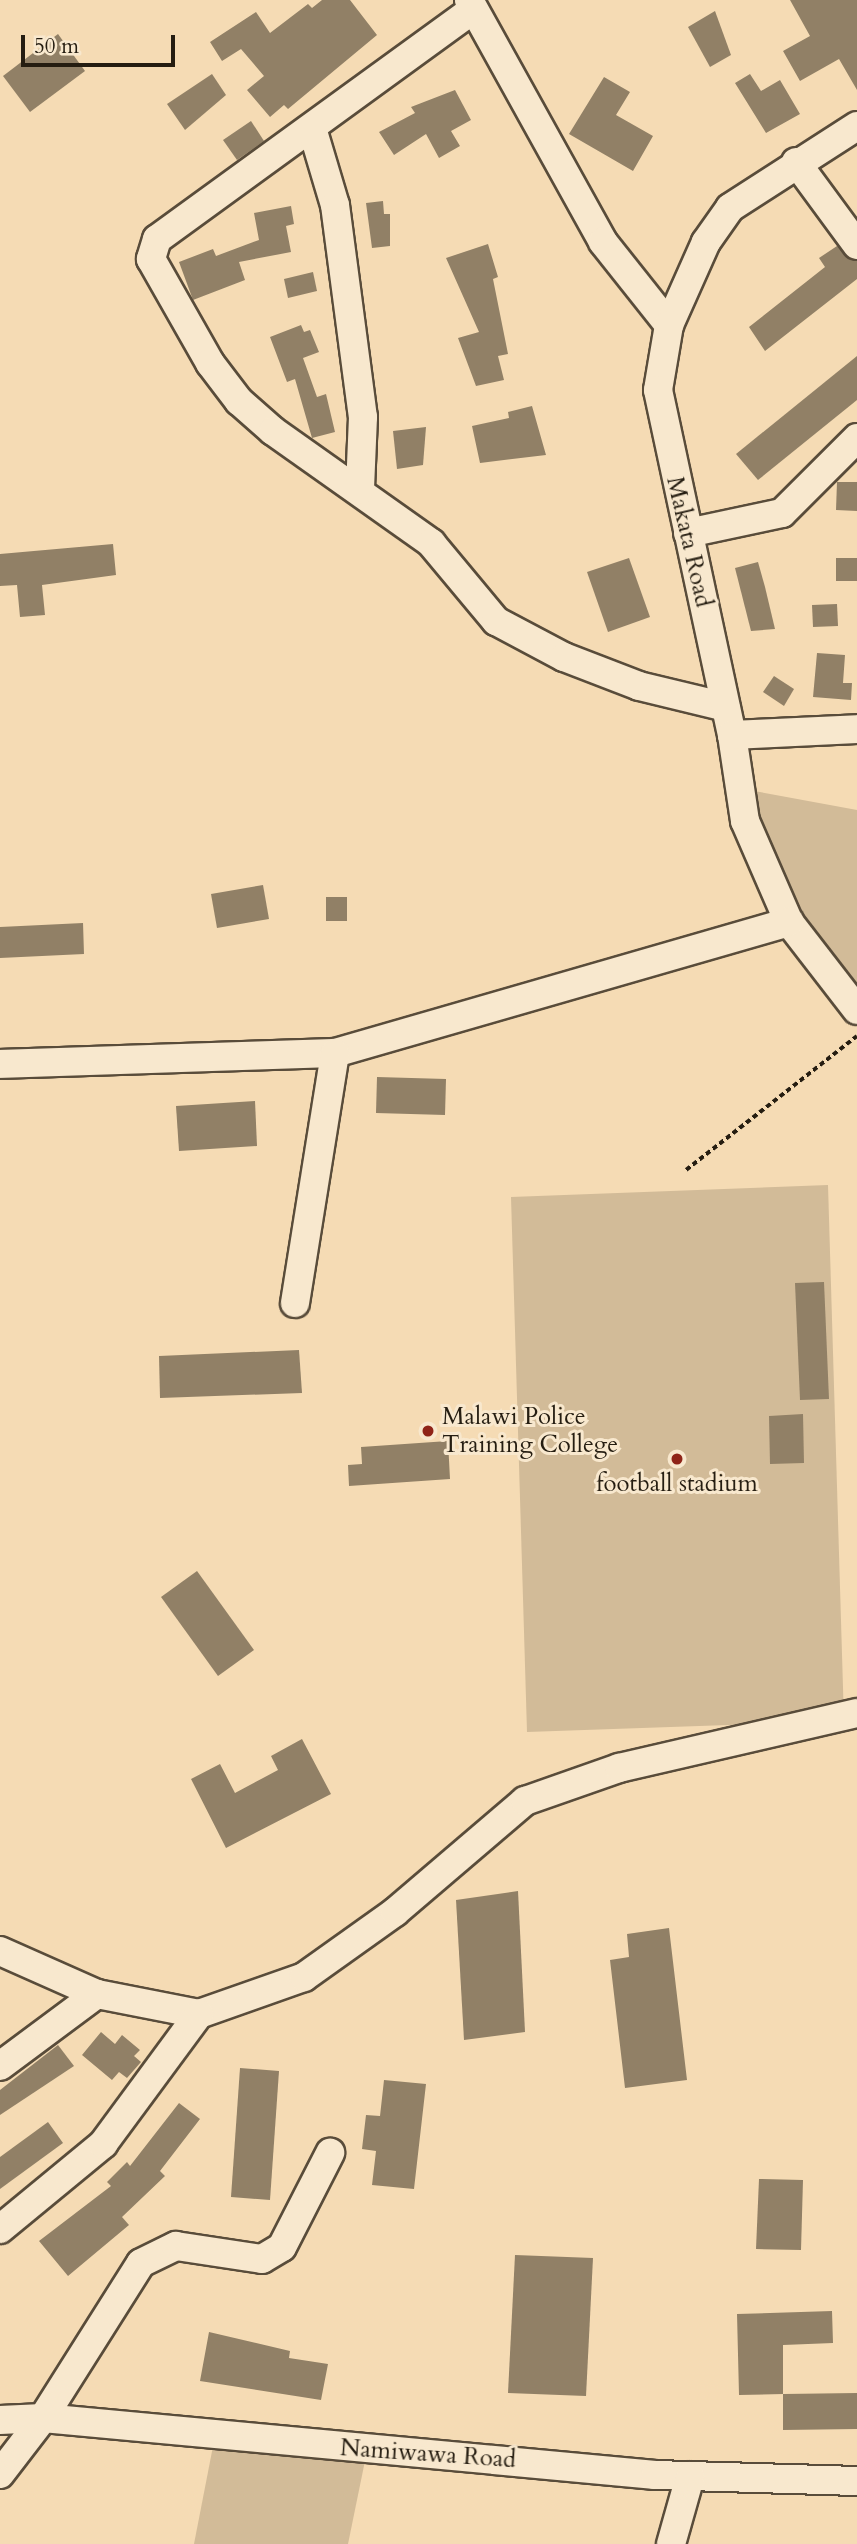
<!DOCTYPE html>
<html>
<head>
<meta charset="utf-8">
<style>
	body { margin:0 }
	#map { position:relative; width:857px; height:2544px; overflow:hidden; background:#f5dbb4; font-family:Cardo,serif }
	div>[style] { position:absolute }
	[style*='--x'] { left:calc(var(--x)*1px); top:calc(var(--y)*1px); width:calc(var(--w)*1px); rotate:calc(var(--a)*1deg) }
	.green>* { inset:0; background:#d2bb98 }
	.building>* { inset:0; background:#918066 }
	.path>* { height:3.5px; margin-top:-1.75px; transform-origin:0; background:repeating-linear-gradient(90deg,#251d11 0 5px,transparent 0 8.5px) }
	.roads { filter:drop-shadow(2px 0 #594c3a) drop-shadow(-2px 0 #594c3a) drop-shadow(0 2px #594c3a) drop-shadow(0 -2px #594c3a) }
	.minor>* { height:28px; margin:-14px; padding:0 14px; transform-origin:14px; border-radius:14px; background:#f8e8ce }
	.dots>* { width:19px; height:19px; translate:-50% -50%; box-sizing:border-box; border:4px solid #f8e8ce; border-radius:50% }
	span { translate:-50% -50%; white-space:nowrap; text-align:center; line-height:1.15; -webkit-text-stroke:6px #f8e8ce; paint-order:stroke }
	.street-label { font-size:24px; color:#251d11 }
	.poi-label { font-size:24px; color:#251d11 }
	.left { translate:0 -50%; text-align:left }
	.scale { position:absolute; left:21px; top:35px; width:154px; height:32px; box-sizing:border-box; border:4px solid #251d11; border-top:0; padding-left:9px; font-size:21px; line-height:24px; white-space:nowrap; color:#251d11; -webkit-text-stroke:5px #f8e8ce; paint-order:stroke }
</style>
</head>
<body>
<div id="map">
	<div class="green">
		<i style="clip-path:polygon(738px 788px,857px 810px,857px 1010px,789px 922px)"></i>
		<i style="clip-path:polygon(828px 1185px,844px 1721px,527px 1732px,511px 1197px)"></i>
		<i style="clip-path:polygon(215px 2436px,367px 2451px,348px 2544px,194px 2544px)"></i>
	</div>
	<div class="building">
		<i style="clip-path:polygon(322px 0,350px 0,377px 35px,288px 109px,284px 105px,270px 117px,247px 90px,264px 76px,241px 49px,222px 61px,210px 42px,256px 12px,270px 33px,308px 4px,312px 8px)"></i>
		<i style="clip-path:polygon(790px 0,857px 0,857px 90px,839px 59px,800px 81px,783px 51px,810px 36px)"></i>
		<i style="clip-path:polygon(715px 11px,731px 55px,710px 67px,688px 27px)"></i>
		<i style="clip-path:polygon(58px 34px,85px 71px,30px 112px,3px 76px)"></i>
		<i style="clip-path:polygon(212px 74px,226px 95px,185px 130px,167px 104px)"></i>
		<i style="clip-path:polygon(750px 74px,761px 91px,780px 80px,800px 114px,766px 133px,735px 83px)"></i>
		<i style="clip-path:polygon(604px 77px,630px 92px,616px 115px,653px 136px,633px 171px,569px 134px)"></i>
		<i style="clip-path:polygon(455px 90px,471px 120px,451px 131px,460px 146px,439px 158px,426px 134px,394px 155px,379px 132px,415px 113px,411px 107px)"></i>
		<i style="clip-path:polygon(251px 121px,264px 141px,237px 160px,223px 140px)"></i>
		<i style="clip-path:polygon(383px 201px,384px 214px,390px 214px,390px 246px,372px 248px,366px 203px)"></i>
		<i style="clip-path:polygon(291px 206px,294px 224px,286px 226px,291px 252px,239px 262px,245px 280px,193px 300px,179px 262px,213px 249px,216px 256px,259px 240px,254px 213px)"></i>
		<i style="clip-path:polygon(488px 244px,498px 277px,493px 279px,508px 354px,498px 356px,504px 380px,476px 386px,458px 338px,479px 332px,446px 258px)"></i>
		<i style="clip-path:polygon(837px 246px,857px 261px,857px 279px,765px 351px,749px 327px,825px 267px,819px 258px)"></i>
		<i style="clip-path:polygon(313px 272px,317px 291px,288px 298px,284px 279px)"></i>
		<i style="clip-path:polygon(301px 325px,304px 332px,310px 330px,319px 352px,303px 358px,317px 397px,326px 394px,335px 432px,312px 438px,295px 379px,287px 382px,270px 337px)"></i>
		<i style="clip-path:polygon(857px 356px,857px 400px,758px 480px,736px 454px)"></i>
		<i style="clip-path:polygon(532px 406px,546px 455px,480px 463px,472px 426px,509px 418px,508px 412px)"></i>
		<i style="clip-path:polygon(426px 427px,423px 465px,397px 469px,393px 431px)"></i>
		<i style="clip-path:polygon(837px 482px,857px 482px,857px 511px,836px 510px)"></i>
		<i style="clip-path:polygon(113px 544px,116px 575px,42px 585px,45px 615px,20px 617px,17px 585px,0 586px,0 554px)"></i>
		<i style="clip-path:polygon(629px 558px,650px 617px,608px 632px,587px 572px)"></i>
		<i style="clip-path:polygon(836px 558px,857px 558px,857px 581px,836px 581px)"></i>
		<i style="clip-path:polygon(758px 562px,765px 587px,775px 629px,751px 631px,735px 568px)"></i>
		<i style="clip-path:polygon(837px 604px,838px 626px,813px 627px,812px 605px)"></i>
		<i style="clip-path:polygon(817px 653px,845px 655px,843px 683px,852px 683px,851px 700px,813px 697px)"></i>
		<i style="clip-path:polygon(774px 676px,794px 689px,784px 706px,763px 692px)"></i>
		<i style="clip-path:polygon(263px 885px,269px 919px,217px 928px,211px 894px)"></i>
		<i style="clip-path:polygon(326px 897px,347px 897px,347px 921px,326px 921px)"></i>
		<i style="clip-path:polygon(83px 923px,84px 954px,0 958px,0 927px)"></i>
		<i style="clip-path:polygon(377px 1077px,446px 1079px,445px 1115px,376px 1113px)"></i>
		<i style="clip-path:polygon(255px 1101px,257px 1146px,179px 1151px,176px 1106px)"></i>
		<i style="clip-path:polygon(824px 1282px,829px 1399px,800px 1400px,795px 1283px)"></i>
		<i style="clip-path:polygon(299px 1350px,302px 1393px,160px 1398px,159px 1356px)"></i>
		<i style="clip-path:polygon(803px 1414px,804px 1463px,770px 1464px,769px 1416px)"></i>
		<i style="clip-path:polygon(448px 1441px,450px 1479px,349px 1486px,348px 1465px,362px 1464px,361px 1447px)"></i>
		<i style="clip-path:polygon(197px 1571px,254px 1650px,218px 1676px,161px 1597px)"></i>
		<i style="clip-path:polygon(302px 1739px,331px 1794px,226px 1848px,191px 1779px,220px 1764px,235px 1793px,278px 1770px,271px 1756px)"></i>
		<i style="clip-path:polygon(518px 1891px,525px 2032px,464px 2040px,456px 1900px)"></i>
		<i style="clip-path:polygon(669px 1928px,687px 2080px,625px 2088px,610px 1960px,629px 1957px,627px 1934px)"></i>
		<i style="clip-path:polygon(101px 2032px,115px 2044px,122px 2035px,140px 2050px,134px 2056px,141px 2062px,127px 2078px,119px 2072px,112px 2080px,82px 2055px)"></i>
		<i style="clip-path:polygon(58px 2045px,74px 2066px,0 2115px,0 2090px)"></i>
		<i style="clip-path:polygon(240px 2068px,279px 2071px,270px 2200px,231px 2197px)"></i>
		<i style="clip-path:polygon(384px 2080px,426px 2084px,414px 2189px,372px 2185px,376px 2151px,362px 2149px,366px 2115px,380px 2116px)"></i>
		<i style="clip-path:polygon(179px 2103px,200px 2119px,160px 2171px,165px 2176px,122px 2217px,129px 2225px,68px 2276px,39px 2241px,111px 2186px,107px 2182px,127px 2162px,130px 2166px)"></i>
		<i style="clip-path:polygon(48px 2122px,63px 2143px,0 2189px,0 2157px)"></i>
		<i style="clip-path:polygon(759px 2179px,803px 2180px,801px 2250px,756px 2249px)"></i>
		<i style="clip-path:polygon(515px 2255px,593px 2258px,586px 2396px,508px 2393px)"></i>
		<i style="clip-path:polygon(832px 2311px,833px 2343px,783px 2345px,783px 2394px,739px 2395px,737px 2314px)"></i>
		<i style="clip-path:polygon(209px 2332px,290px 2351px,289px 2358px,328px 2364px,321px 2400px,200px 2381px)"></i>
		<i style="clip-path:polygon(857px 2393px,857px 2429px,783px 2430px,783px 2394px)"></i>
	</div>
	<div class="path">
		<i style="--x:686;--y:1170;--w:217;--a:-38.1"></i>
	</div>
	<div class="roads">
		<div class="minor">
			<i style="--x:469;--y:0;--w:277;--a:61"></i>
			<i style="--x:603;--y:242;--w:106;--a:51.5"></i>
			<i style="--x:471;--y:11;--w:388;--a:144"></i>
			<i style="--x:157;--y:239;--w:21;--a:107"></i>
			<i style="--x:151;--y:259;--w:120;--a:60.4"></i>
			<i style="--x:210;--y:363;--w:48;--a:52.7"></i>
			<i style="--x:239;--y:401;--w:45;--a:41.4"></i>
			<i style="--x:273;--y:431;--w:194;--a:35.3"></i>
			<i style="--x:431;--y:543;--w:102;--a:50.2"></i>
			<i style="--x:496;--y:621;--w:77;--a:27.9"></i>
			<i style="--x:564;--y:657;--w:80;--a:21.1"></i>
			<i style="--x:639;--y:686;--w:89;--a:13.6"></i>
			<i style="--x:857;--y:126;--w:151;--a:147.2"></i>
			<i style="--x:730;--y:208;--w:42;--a:125.2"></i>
			<i style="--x:706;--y:242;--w:91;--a:114"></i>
			<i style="--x:669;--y:325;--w:66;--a:99.6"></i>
			<i style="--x:658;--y:390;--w:353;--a:77.9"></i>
			<i style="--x:732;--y:735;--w:87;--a:81.4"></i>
			<i style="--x:745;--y:821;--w:110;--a:66.5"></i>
			<i style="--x:789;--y:922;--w:111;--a:52.3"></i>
			<i style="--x:312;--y:128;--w:80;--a:73.4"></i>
			<i style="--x:335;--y:205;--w:214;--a:82.5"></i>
			<i style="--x:363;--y:417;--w:73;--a:92.4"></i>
			<i style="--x:796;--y:162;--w:103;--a:53.7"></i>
			<i style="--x:688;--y:533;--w:96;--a:-12"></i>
			<i style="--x:782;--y:513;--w:106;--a:-45"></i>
			<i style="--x:732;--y:735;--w:125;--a:-2.7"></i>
			<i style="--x:0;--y:1064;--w:335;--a:-1.9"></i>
			<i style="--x:335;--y:1053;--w:473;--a:-16.1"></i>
			<i style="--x:295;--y:1303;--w:253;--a:-80.9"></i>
			<i style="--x:0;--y:1951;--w:106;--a:23.9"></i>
			<i style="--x:97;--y:1994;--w:104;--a:11.1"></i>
			<i style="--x:199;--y:2014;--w:111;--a:-19.4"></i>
			<i style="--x:304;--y:1977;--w:112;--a:-35.5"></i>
			<i style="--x:395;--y:1912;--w:171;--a:-40.5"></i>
			<i style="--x:525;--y:1801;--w:100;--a:-19.3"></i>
			<i style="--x:619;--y:1768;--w:244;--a:-13"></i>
			<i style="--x:0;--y:2066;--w:121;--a:-36.6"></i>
			<i style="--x:0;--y:2229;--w:134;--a:-39.5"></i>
			<i style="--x:103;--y:2144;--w:162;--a:-53.6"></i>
			<i style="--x:0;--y:2420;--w:43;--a:-2.7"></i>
			<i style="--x:43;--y:2418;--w:615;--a:5.32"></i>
			<i style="--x:655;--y:2475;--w:202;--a:1.7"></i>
			<i style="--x:0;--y:2474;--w:71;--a:-52.5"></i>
			<i style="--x:43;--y:2418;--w:183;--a:-57.7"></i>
			<i style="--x:141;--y:2263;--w:39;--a:-26"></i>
			<i style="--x:176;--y:2246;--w:87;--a:8.6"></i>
			<i style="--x:262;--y:2259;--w:23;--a:-31"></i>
			<i style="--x:282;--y:2247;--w:106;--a:-62.9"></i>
			<i style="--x:671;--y:2544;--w:70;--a:-74.2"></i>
		</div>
	</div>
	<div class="dots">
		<i style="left:428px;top:1431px;background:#8f2418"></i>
		<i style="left:677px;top:1459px;background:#8f2418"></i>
	</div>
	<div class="street-label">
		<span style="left:689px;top:542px;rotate:77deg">Makata Road</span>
		<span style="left:428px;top:2454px;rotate:4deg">Namiwawa Road</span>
	</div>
	<div class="poi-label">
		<span class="left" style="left:442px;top:1431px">Malawi Police<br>Training College</span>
		<span style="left:677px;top:1484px">football stadium</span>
	</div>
	<div class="scale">50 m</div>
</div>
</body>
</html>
